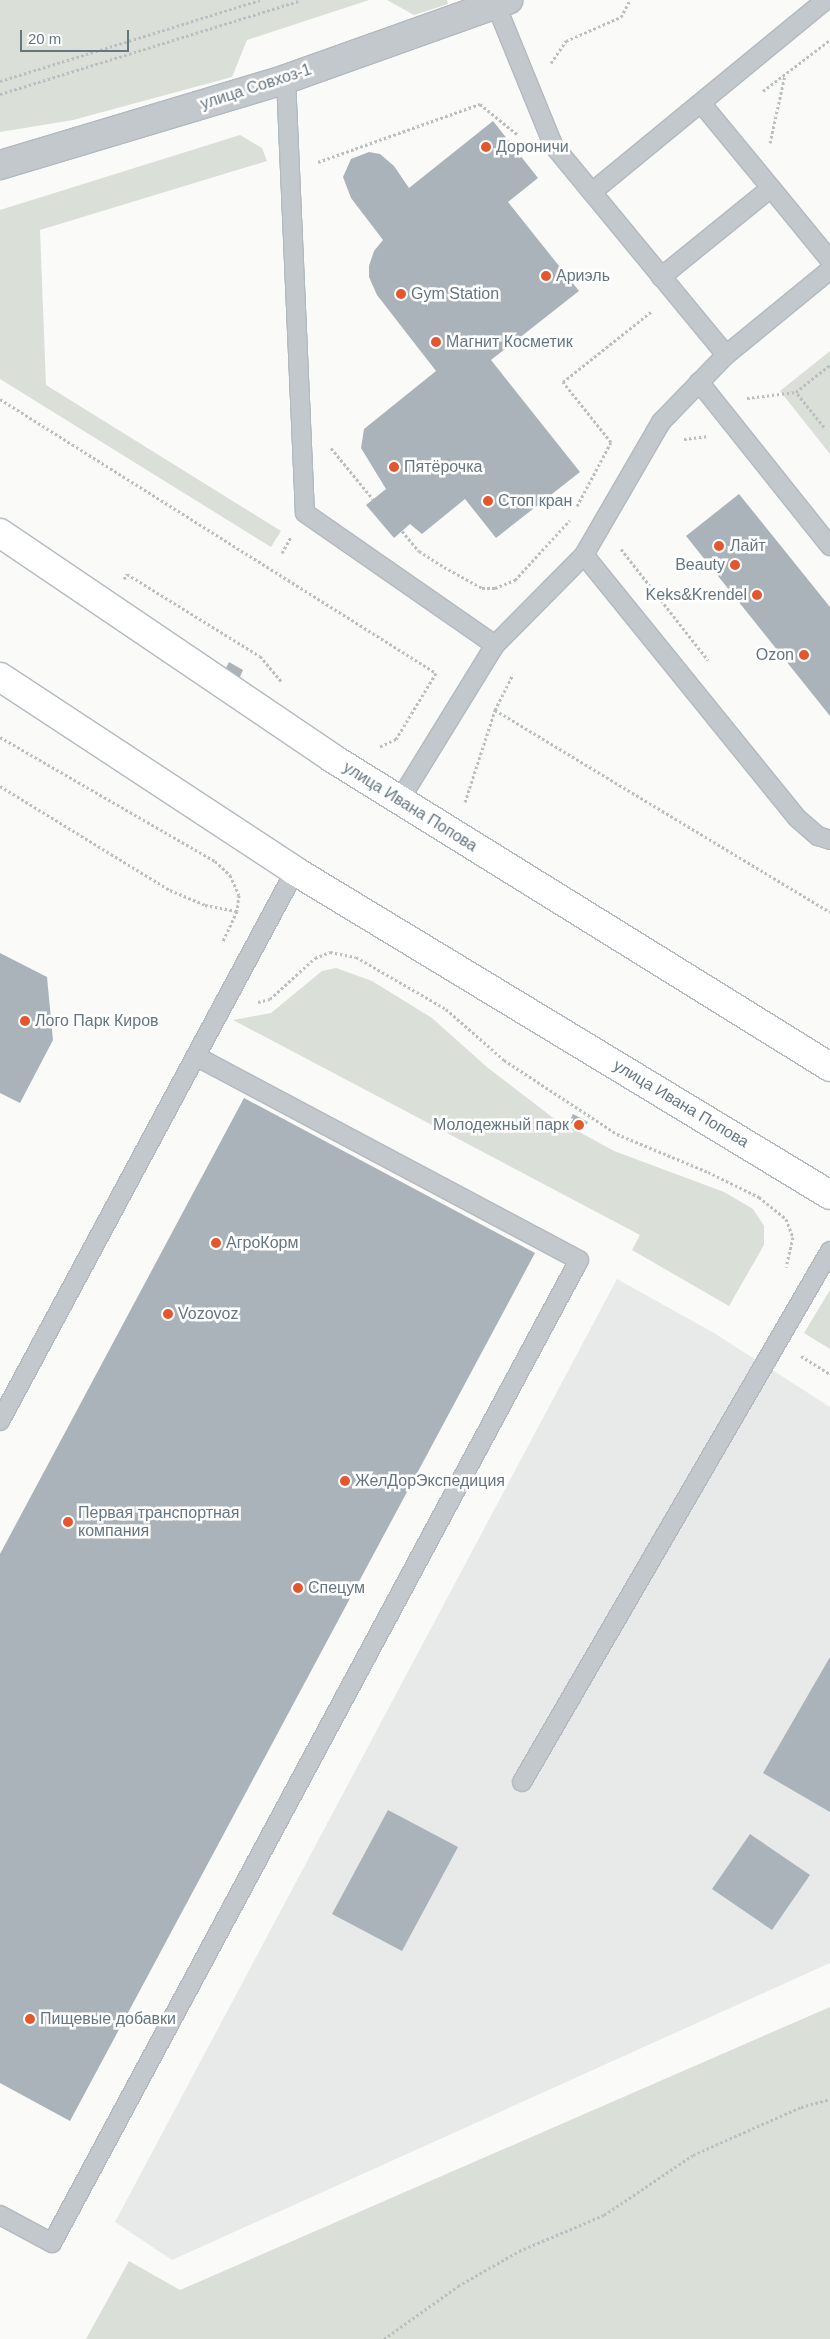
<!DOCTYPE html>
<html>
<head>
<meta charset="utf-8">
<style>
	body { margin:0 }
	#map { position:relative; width:830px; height:2339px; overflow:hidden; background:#fafaf8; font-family:Helvetica,sans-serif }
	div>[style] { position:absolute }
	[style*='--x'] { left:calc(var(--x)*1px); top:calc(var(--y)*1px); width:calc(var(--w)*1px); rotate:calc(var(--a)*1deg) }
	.built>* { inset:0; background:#e8e9e9 }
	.green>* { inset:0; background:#dadfd7 }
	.building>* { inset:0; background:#aab3b9 }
	.path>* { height:3px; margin-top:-1.5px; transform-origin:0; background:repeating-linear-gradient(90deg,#bbbfc2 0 2.5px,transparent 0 5px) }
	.roads { filter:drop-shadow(1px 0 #b3babf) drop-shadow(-1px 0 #b3babf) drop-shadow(0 1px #b3babf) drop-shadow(0 -1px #b3babf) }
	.lane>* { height:18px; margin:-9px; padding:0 9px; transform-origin:9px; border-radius:9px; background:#c3c8cc }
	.street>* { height:28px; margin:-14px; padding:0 14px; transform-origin:14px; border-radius:14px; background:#c3c8cc }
	.secondary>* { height:28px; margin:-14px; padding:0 14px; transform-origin:14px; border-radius:14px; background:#fff }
	.dots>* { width:14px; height:14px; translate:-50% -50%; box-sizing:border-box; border:2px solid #fff; border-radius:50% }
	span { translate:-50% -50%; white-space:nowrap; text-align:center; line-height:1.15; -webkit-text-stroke:5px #fff; paint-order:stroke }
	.street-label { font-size:16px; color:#657683 }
	.poi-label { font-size:16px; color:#657683 }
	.left { translate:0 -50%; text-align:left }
	.right { translate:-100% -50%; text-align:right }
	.scale { position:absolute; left:20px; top:30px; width:109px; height:22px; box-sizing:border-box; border:2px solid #657683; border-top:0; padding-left:6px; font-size:15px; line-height:18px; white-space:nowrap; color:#657683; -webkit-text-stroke:4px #fff; paint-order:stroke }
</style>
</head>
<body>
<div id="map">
	<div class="built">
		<i style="clip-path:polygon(617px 1279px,714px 1333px,830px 1407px,830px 1963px,172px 2260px,115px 2222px)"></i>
	</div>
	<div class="green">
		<i style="clip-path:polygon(0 0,369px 0,247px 40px,232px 77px,73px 120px,0 132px)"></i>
		<i style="clip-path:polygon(387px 0,447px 0,448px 4px,414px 15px)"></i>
		<i style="clip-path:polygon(240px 135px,262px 148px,267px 161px,40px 230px,46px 385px,281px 531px,271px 547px,0 379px,0 210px)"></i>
		<i style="clip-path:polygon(830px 351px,830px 454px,780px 391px)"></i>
		<i style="clip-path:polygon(336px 968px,372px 981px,432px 1018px,488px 1068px,552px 1117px,614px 1151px,724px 1192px,753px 1209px,764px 1226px,764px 1245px,729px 1306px,632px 1250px,640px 1235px,233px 1020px,271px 1013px,322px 971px)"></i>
		<i style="clip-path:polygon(830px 1290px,830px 1349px,804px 1333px)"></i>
		<i style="clip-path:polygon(830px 2007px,830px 2339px,86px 2339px,129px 2261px,180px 2290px)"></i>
	</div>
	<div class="building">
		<i style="clip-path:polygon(493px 121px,538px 178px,508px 202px,579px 291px,491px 360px,580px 472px,496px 538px,465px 499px,422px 534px,410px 524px,394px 538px,366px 505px,386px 489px,361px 448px,364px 429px,436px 371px,377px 295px,369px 277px,369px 266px,374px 251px,383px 240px,351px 198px,343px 177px,351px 159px,369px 152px,380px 154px,394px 166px,409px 188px)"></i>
		<i style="clip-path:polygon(739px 494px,830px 607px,830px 716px,686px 536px)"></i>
		<i style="clip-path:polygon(229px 662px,243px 670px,239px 679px,225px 670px)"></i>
		<i style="clip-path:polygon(0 953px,47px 977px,53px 1040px,20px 1103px,0 1093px)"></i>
		<i style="clip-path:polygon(244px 1098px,535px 1253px,70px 2121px,0 2083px,0 1554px)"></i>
		<i style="clip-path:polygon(573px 1114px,588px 1122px,583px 1130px,569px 1122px)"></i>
		<i style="clip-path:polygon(830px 1657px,830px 1812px,763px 1773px)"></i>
		<i style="clip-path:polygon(388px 1810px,458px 1847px,402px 1951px,332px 1914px)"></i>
		<i style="clip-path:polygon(750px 1834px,810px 1875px,772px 1930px,712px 1889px)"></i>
	</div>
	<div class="path">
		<i style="--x:551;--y:63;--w:27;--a:-56"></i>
		<i style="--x:566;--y:41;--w:60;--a:-23.6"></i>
		<i style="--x:621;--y:17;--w:19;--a:-62"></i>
		<i style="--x:0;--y:81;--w:272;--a:-17.3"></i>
		<i style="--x:763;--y:91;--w:84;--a:-37.3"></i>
		<i style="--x:0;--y:94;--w:315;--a:-17.3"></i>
		<i style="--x:770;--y:143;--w:70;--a:-77.6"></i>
		<i style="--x:318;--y:162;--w:172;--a:-19.7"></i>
		<i style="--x:480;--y:104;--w:49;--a:39.2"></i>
		<i style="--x:747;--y:398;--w:49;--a:-7"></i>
		<i style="--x:0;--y:399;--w:515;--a:32.15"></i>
		<i style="--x:436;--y:673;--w:77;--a:121.2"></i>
		<i style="--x:396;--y:739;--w:19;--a:155"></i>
		<i style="--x:824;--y:427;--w:45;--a:-128.7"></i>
		<i style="--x:796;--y:392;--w:43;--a:-38.5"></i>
		<i style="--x:684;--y:439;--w:23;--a:-7"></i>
		<i style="--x:611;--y:442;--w:77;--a:-128.7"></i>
		<i style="--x:563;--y:382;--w:114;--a:-38.6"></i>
		<i style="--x:331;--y:448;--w:66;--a:50.5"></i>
		<i style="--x:577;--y:506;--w:72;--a:-62"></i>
		<i style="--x:402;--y:531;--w:26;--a:50"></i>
		<i style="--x:419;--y:551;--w:30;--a:33"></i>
		<i style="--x:444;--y:567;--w:43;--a:28.9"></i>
		<i style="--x:482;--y:588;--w:13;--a:0"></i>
		<i style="--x:495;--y:588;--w:22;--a:-22"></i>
		<i style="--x:515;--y:580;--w:81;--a:-47.5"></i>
		<i style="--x:621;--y:549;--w:141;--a:51.9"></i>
		<i style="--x:282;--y:553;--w:18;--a:-61"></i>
		<i style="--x:124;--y:579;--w:6;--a:-59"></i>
		<i style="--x:127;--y:574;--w:156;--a:31.7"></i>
		<i style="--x:260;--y:656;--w:34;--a:50"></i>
		<i style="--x:495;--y:710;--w:391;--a:31.1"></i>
		<i style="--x:0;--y:737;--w:248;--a:30"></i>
		<i style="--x:215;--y:861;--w:21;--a:43"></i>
		<i style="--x:230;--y:875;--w:22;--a:66"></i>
		<i style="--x:239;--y:895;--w:16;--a:97"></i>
		<i style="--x:237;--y:911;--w:35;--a:115"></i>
		<i style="--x:0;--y:786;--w:199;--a:31.5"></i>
		<i style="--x:170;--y:890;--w:38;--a:23"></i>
		<i style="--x:205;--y:905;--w:33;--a:11"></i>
		<i style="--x:465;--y:802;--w:97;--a:-71.9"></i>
		<i style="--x:495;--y:710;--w:40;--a:-63.4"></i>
		<i style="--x:258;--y:1002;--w:12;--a:-14"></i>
		<i style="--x:270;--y:999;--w:61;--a:-42.3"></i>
		<i style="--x:315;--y:958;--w:16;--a:-22"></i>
		<i style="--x:330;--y:952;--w:26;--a:11"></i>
		<i style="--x:356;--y:957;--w:104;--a:30"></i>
		<i style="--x:446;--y:1009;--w:77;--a:41.3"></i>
		<i style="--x:504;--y:1060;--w:135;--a:33.2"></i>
		<i style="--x:617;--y:1134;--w:99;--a:22.7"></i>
		<i style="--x:708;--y:1172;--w:57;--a:26.1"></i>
		<i style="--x:759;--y:1197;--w:35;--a:39"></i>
		<i style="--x:786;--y:1219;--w:19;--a:69"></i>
		<i style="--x:793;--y:1237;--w:31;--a:103"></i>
		<i style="--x:801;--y:1356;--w:34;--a:32"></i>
		<i style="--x:384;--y:2339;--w:91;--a:-35.6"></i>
		<i style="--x:458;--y:2286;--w:70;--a:-29.8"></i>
		<i style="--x:519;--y:2251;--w:92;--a:-23"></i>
		<i style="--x:604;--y:2215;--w:107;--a:-34"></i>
		<i style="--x:693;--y:2155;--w:118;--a:-24"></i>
		<i style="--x:801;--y:2107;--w:30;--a:-15"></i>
	</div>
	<div class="roads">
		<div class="lane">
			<i style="--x:496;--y:5;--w:151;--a:67.8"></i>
			<i style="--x:553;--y:145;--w:272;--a:50.5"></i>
			<i style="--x:286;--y:79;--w:434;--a:87.5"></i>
			<i style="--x:305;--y:513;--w:231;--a:34.8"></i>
			<i style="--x:701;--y:103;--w:110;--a:50.5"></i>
			<i style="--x:592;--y:192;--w:303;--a:-39.4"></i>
			<i style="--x:661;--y:277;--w:141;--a:-39"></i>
			<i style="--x:771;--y:188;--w:93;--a:50.7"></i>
			<i style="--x:699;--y:382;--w:210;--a:51.4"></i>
			<i style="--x:584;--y:555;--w:338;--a:51"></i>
			<i style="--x:797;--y:818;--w:28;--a:41"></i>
			<i style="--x:818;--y:836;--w:13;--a:18"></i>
			<i style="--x:399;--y:801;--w:183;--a:-58.4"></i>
			<i style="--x:495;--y:645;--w:127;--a:-45.3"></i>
			<i style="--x:584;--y:555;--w:154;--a:-59.9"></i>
			<i style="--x:661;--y:422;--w:93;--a:-45.9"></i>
			<i style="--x:726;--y:355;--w:134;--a:-39.3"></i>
			<i style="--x:0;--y:1421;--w:624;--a:-61.79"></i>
			<i style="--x:522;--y:1782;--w:614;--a:-59.88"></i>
			<i style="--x:0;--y:2215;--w:59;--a:28.3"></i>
			<i style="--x:52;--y:2243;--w:1115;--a:-61.8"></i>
			<i style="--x:579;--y:1260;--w:434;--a:-152"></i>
		</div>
		<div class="street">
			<i style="--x:0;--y:165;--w:299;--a:-16.7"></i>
			<i style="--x:286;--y:79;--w:236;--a:-19.6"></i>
		</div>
		<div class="secondary">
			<i style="--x:0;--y:533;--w:401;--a:34.1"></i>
			<i style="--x:332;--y:758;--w:586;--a:31.82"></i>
			<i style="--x:0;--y:677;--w:353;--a:33.3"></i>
			<i style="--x:295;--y:871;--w:625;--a:31.2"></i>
		</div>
	</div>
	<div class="dots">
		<i style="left:486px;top:147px;background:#e4572e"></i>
		<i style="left:546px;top:276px;background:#e4572e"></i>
		<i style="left:401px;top:294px;background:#e4572e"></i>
		<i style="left:436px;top:342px;background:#e4572e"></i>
		<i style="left:394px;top:467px;background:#e4572e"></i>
		<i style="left:488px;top:501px;background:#e4572e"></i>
		<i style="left:719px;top:546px;background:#e4572e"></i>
		<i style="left:735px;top:565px;background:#e4572e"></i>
		<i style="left:757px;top:595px;background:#e4572e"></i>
		<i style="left:804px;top:655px;background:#e4572e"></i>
		<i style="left:25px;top:1021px;background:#e4572e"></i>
		<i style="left:579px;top:1125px;background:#e4572e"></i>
		<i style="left:216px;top:1243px;background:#e4572e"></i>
		<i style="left:168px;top:1314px;background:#e4572e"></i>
		<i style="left:345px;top:1481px;background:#e4572e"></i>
		<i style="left:68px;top:1522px;background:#e4572e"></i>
		<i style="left:298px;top:1588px;background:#e4572e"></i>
		<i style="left:30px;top:2019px;background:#e4572e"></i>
	</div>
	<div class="street-label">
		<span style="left:256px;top:87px;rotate:-18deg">улица Совхоз-1</span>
		<span style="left:410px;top:807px;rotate:32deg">улица Ивана Попова</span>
		<span style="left:681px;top:1104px;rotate:31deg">улица Ивана Попова</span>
	</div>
	<div class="poi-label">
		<span class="left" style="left:496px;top:147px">Дороничи</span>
		<span class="left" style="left:556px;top:276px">Ариэль</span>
		<span class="left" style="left:411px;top:294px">Gym Station</span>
		<span class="left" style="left:446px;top:342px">Магнит Косметик</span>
		<span class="left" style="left:404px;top:467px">Пятёрочка</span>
		<span class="left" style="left:498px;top:501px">Стоп кран</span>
		<span class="left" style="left:730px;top:546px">Лайт</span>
		<span class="right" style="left:725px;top:565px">Beauty</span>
		<span class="right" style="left:747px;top:595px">Keks&amp;Krendel</span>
		<span class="right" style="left:794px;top:655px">Ozon</span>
		<span class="left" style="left:35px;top:1021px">Лого Парк Киров</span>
		<span class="right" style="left:569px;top:1125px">Молодежный парк</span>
		<span class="left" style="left:226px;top:1243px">АгроКорм</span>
		<span class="left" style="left:178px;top:1314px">Vozovoz</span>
		<span class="left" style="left:355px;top:1481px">ЖелДорЭкспедиция</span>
		<span class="left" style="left:78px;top:1522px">Первая транспортная<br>компания</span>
		<span class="left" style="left:308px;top:1588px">Спецум</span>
		<span class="left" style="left:40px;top:2019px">Пищевые добавки</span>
	</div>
	<div class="scale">20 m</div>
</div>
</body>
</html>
